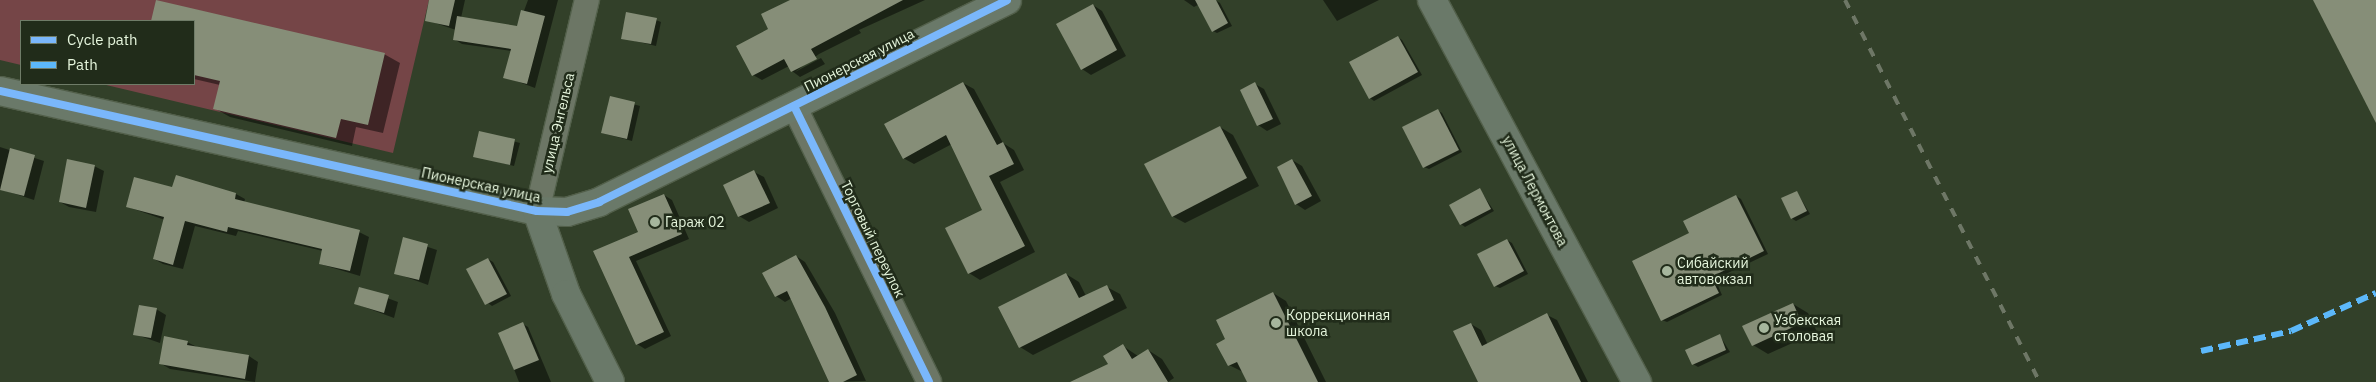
<!DOCTYPE html>
<html>
<head>
<meta charset="utf-8">
<style>
	body { margin:0 }
	#map { position:relative; width:2376px; height:382px; overflow:hidden; background:#324029; font-family:"IBM Plex Sans",sans-serif }
	div>[style] { position:absolute }
	[style*='--x'] { left:calc(var(--x)*1px); top:calc(var(--y)*1px); width:calc(var(--w)*1px); rotate:calc(var(--a)*1deg) }
	.green>* { inset:0; background:#754547 }
	.shadow>* { inset:0; background:#0007 }
	.building>* { inset:0; background:#868e78 }
	.roads { filter:drop-shadow(1px 0 #525f4a) drop-shadow(-1px 0 #525f4a) drop-shadow(0 1px #525f4a) drop-shadow(0 -1px #525f4a) }
	.street>* { height:24px; margin:-12px; padding:0 12px; transform-origin:12px; border-radius:12px; background:#6c7665 }
	.secondary>* { height:28px; margin:-14px; padding:0 14px; transform-origin:14px; border-radius:14px; background:#6a7969 }
	.rail>* { height:4px; margin-top:-2px; transform-origin:0; background:repeating-linear-gradient(90deg,#6e7766 0 9px,transparent 0 18px) }
	.quiet>* { height:6px; margin-top:-3px; transform-origin:0; background:repeating-linear-gradient(90deg,#5cb8fa 0 12px,transparent 0 18px) }
	.cycleway>* { height:8px; margin:-4px; padding:0 4px; transform-origin:4px; border-radius:4px; background:#7ab7fb }
	.dots>* { width:14px; height:14px; translate:-50% -50%; box-sizing:border-box; border:2px solid #212c1a; border-radius:50% }
	span { translate:-50% -50%; white-space:nowrap; text-align:center; line-height:1.15; -webkit-text-stroke:5px #212c1a; paint-order:stroke }
	.street-label { font-size:14px; color:#e5f5dc }
	.poi-label { font-size:14px; color:#e5f5dc }
	.left { translate:0 -50%; text-align:left }
	.legend { position:absolute; left:20px; top:20px; width:175px; height:65px; box-sizing:border-box; background:#212c1a; border:1px solid #6f7c68; margin:0; padding:6px 9px; list-style:none; font-size:15px; color:#e5f5dc }
	.legend li { display:flex; align-items:center; gap:10px; height:25px }
	.legend b { width:25px; border:1px solid #6f7c68 }
</style>
</head>
<body>
<div id="map">
	<div class="green">
		<i style="clip-path:polygon(0 0,429px 0,393px 153px,102px 84px,194px 84px,194px 21px,21px 21px,21px 65px,0 60px)"></i>
	</div>
	<div class="shadow">
		<i style="clip-path:polygon(431px 0,465px 0,461px 18px,518px 27px,528px 0,558px 0,535px 88px,505px 77px,511px 51px,462px 44px,454px 39px,456px 30px,426px 20px)"></i>
		<i style="clip-path:polygon(792px 0,925px 0,859px 30px,861px 33px,819px 54px,795px 72px,821px 58px,825px 64px,800px 77px,792px 71px,789px 66px,762px 80px,753px 75px,770px 30px)"></i>
		<i style="clip-path:polygon(1184px 0,1207px 0,1194px 7px)"></i>
		<i style="clip-path:polygon(1215px 0,1220px 3px,1232px 26px,1217px 33px,1213px 31px)"></i>
		<i style="clip-path:polygon(1323px 0,1379px 0,1337px 21px)"></i>
		<i style="clip-path:polygon(157px 1px,384px 54px,400px 63px,383px 133px,356px 127px,352px 146px,230px 117px,214px 108px,220px 85px,194px 79px,194px 21px,153px 21px)"></i>
		<i style="clip-path:polygon(1093px 5px,1102px 11px,1126px 56px,1091px 75px,1082px 69px)"></i>
		<i style="clip-path:polygon(656px 20px,661px 22px,656px 46px,622px 38px)"></i>
		<i style="clip-path:polygon(1398px 37px,1402px 40px,1422px 75px,1374px 101px,1370px 98px)"></i>
		<i style="clip-path:polygon(963px 83px,974px 89px,1003px 143px,1014px 150px,1024px 170px,1000px 182px,1035px 252px,980px 280px,969px 273px,947px 229px,984px 211px,952px 144px,914px 164px,903px 158px)"></i>
		<i style="clip-path:polygon(1255px 84px,1264px 89px,1281px 124px,1267px 131px,1258px 125px)"></i>
		<i style="clip-path:polygon(611px 98px,640px 106px,632px 141px,602px 133px)"></i>
		<i style="clip-path:polygon(1437px 110px,1442px 113px,1462px 152px,1429px 169px,1424px 167px)"></i>
		<i style="clip-path:polygon(1220px 127px,1233px 135px,1259px 186px,1185px 223px,1172px 216px)"></i>
		<i style="clip-path:polygon(480px 132px,520px 143px,514px 166px,475px 156px)"></i>
		<i style="clip-path:polygon(0 147px,44px 161px,34px 200px,0 189px)"></i>
		<i style="clip-path:polygon(1292px 160px,1302px 166px,1321px 201px,1305px 210px,1296px 204px)"></i>
		<i style="clip-path:polygon(94px 166px,104px 171px,96px 212px,69px 207px,60px 202px)"></i>
		<i style="clip-path:polygon(754px 172px,764px 177px,778px 208px,749px 222px,739px 216px)"></i>
		<i style="clip-path:polygon(177px 176px,236px 194px,245px 199px,244px 203px,359px 232px,369px 237px,360px 276px,320px 264px,323px 251px,238px 231px,236px 236px,195px 226px,183px 269px,163px 264px,154px 259px,165px 220px,128px 207px,173px 189px)"></i>
		<i style="clip-path:polygon(1480px 190px,1494px 211px,1465px 227px,1461px 224px)"></i>
		<i style="clip-path:polygon(1797px 192px,1810px 214px,1796px 221px,1791px 218px)"></i>
		<i style="clip-path:polygon(664px 195px,672px 200px,689px 239px,636px 261px,671px 336px,645px 349px,637px 344px,595px 252px,639px 233px)"></i>
		<i style="clip-path:polygon(1736px 196px,1741px 199px,1768px 254px,1715px 279px,1722px 295px,1667px 322px,1662px 320px)"></i>
		<i style="clip-path:polygon(404px 239px,437px 250px,428px 285px,395px 273px)"></i>
		<i style="clip-path:polygon(1507px 240px,1512px 243px,1528px 274px,1500px 288px,1495px 286px)"></i>
		<i style="clip-path:polygon(796px 256px,805px 262px,835px 313px,866px 381px,830px 382px,792px 298px,785px 302px,776px 296px)"></i>
		<i style="clip-path:polygon(488px 259px,493px 262px,511px 296px,492px 306px,488px 303px)"></i>
		<i style="clip-path:polygon(1066px 274px,1079px 282px,1086px 296px,1107px 287px,1120px 294px,1127px 308px,1033px 355px,1020px 347px)"></i>
		<i style="clip-path:polygon(360px 288px,398px 302px,394px 318px,356px 304px)"></i>
		<i style="clip-path:polygon(1273px 293px,1286px 301px,1326px 382px,1248px 382px,1243px 372px,1229px 365px,1227px 340px)"></i>
		<i style="clip-path:polygon(1793px 304px,1808px 313px,1817px 332px,1768px 354px,1753px 345px)"></i>
		<i style="clip-path:polygon(156px 309px,166px 315px,160px 343px,134px 334px)"></i>
		<i style="clip-path:polygon(1547px 315px,1557px 320px,1588px 382px,1479px 382px,1471px 324px,1481px 330px,1488px 345px)"></i>
		<i style="clip-path:polygon(523px 324px,528px 327px,551px 382px,519px 382px,500px 333px)"></i>
		<i style="clip-path:polygon(1720px 336px,1730px 352px,1698px 367px,1693px 364px)"></i>
		<i style="clip-path:polygon(187px 342px,197px 347px,249px 356px,258px 362px,255px 382px,170px 369px,160px 363px)"></i>
		<i style="clip-path:polygon(1123px 346px,1138px 356px,1148px 350px,1162px 359px,1174px 378px,1168px 382px,1073px 382px,1110px 365px)"></i>
	</div>
	<div class="building">
		<i style="clip-path:polygon(156px 0,385px 53px,368px 125px,341px 119px,336px 138px,213px 109px,220px 81px,194px 75px,194px 21px,151px 21px)"></i>
		<i style="clip-path:polygon(429px 0,455px 0,449px 26px,425px 21px)"></i>
		<i style="clip-path:polygon(790px 0,903px 0,811px 49px,817px 59px,791px 72px,784px 59px,752px 76px,736px 46px,768px 29px,761px 14px)"></i>
		<i style="clip-path:polygon(1195px 0,1216px 0,1228px 23px,1212px 32px)"></i>
		<i style="clip-path:polygon(2313px 0,2376px 0,2376px 123px)"></i>
		<i style="clip-path:polygon(1093px 4px,1117px 50px,1081px 70px,1056px 24px)"></i>
		<i style="clip-path:polygon(521px 10px,545px 16px,527px 84px,503px 78px,511px 49px,453px 40px,457px 16px,517px 26px)"></i>
		<i style="clip-path:polygon(626px 12px,657px 18px,651px 44px,621px 39px)"></i>
		<i style="clip-path:polygon(1398px 36px,1418px 72px,1369px 99px,1349px 62px)"></i>
		<i style="clip-path:polygon(963px 82px,997px 145px,1003px 142px,1014px 164px,989px 176px,1025px 246px,968px 274px,945px 228px,982px 210px,946px 135px,903px 159px,884px 124px)"></i>
		<i style="clip-path:polygon(1255px 82px,1273px 119px,1257px 126px,1240px 90px)"></i>
		<i style="clip-path:polygon(610px 96px,635px 102px,627px 139px,601px 133px)"></i>
		<i style="clip-path:polygon(1438px 109px,1459px 150px,1423px 168px,1402px 127px)"></i>
		<i style="clip-path:polygon(1220px 126px,1247px 178px,1172px 217px,1144px 164px)"></i>
		<i style="clip-path:polygon(479px 131px,515px 139px,510px 165px,473px 157px)"></i>
		<i style="clip-path:polygon(10px 148px,35px 155px,24px 196px,0 190px)"></i>
		<i style="clip-path:polygon(67px 159px,95px 165px,86px 208px,59px 202px)"></i>
		<i style="clip-path:polygon(1292px 159px,1312px 196px,1295px 205px,1277px 167px)"></i>
		<i style="clip-path:polygon(754px 170px,770px 203px,738px 217px,723px 185px)"></i>
		<i style="clip-path:polygon(176px 175px,236px 193px,235px 199px,360px 230px,350px 271px,319px 264px,322px 249px,228px 227px,227px 232px,185px 221px,173px 265px,153px 259px,164px 217px,126px 207px,134px 177px,172px 187px)"></i>
		<i style="clip-path:polygon(1480px 188px,1491px 209px,1460px 225px,1449px 205px)"></i>
		<i style="clip-path:polygon(1797px 191px,1807px 211px,1791px 219px,1781px 198px)"></i>
		<i style="clip-path:polygon(664px 194px,682px 234px,629px 257px,664px 332px,636px 345px,593px 251px,638px 232px,628px 209px)"></i>
		<i style="clip-path:polygon(1736px 195px,1764px 251px,1711px 277px,1719px 293px,1661px 321px,1632px 261px,1689px 233px,1683px 221px)"></i>
		<i style="clip-path:polygon(403px 237px,428px 244px,419px 280px,394px 274px)"></i>
		<i style="clip-path:polygon(1507px 239px,1524px 271px,1494px 287px,1477px 254px)"></i>
		<i style="clip-path:polygon(796px 255px,825px 307px,857px 375px,843px 382px,829px 382px,787px 291px,775px 297px,762px 273px)"></i>
		<i style="clip-path:polygon(488px 258px,507px 294px,485px 305px,466px 269px)"></i>
		<i style="clip-path:polygon(1066px 273px,1079px 298px,1107px 285px,1114px 300px,1019px 348px,998px 307px)"></i>
		<i style="clip-path:polygon(359px 287px,389px 295px,384px 313px,354px 304px)"></i>
		<i style="clip-path:polygon(1273px 292px,1318px 382px,1247px 382px,1237px 362px,1228px 366px,1216px 344px,1225px 339px,1216px 320px)"></i>
		<i style="clip-path:polygon(1793px 303px,1802px 323px,1752px 346px,1742px 326px)"></i>
		<i style="clip-path:polygon(139px 305px,157px 308px,151px 338px,133px 335px)"></i>
		<i style="clip-path:polygon(1547px 313px,1581px 382px,1478px 382px,1453px 331px,1471px 323px,1482px 346px)"></i>
		<i style="clip-path:polygon(523px 322px,539px 360px,514px 370px,498px 333px)"></i>
		<i style="clip-path:polygon(1720px 334px,1726px 350px,1692px 365px,1685px 350px)"></i>
		<i style="clip-path:polygon(164px 336px,188px 341px,187px 345px,249px 355px,245px 379px,159px 364px)"></i>
		<i style="clip-path:polygon(1123px 344px,1132px 359px,1148px 349px,1168px 382px,1070px 382px,1108px 364px,1103px 356px)"></i>
	</div>
	<div class="roads">
		<div class="street">
			<i style="--x:794;--y:106;--w:307;--a:63.9"></i>
			<i style="--x:537;--y:211;--w:217;--a:-76.7"></i>
		</div>
		<div class="secondary">
			<i style="--x:1432;--y:0;--w:434;--a:61.8"></i>
			<i style="--x:0;--y:91;--w:550;--a:12.6"></i>
			<i style="--x:537;--y:211;--w:30;--a:2"></i>
			<i style="--x:567;--y:212;--w:34;--a:-17"></i>
			<i style="--x:599;--y:202;--w:455;--a:-26.3"></i>
			<i style="--x:537;--y:211;--w:88;--a:70.7"></i>
			<i style="--x:566;--y:294;--w:98;--a:63.4"></i>
		</div>
	</div>
	<div class="rail">
		<i style="--x:1845;--y:0;--w:429;--a:63"></i>
	</div>
	<div class="quiet">
		<i style="--x:2201;--y:351;--w:92;--a:-12.5"></i>
		<i style="--x:2291;--y:331;--w:93;--a:-24.1"></i>
	</div>
	<div class="cycleway">
		<i style="--x:0;--y:91;--w:550;--a:12.6"></i>
		<i style="--x:537;--y:211;--w:30;--a:2"></i>
		<i style="--x:567;--y:212;--w:34;--a:-17"></i>
		<i style="--x:599;--y:202;--w:455;--a:-26.3"></i>
		<i style="--x:794;--y:106;--w:307;--a:63.9"></i>
	</div>
	<div class="dots">
		<i style="left:655px;top:222px;background:#a6b69d"></i>
		<i style="left:1667px;top:271px;background:#a6b69d"></i>
		<i style="left:1276px;top:323px;background:#a6b69d"></i>
		<i style="left:1764px;top:328px;background:#a6b69d"></i>
	</div>
	<div class="street-label">
		<span style="left:859px;top:60px;rotate:-27deg">Пионерская улица</span>
		<span style="left:558px;top:123px;rotate:-77deg">улица Энгельса</span>
		<span style="left:481px;top:185px;rotate:12deg">Пионерская улица</span>
		<span style="left:1535px;top:191px;rotate:62deg">улица Лермонтова</span>
		<span style="left:873px;top:239px;rotate:64deg">Торговый переулок</span>
	</div>
	<div class="poi-label">
		<span class="left" style="left:665px;top:222px">Гараж 02</span>
		<span class="left" style="left:1677px;top:271px">Сибайский<br>автовокзал</span>
		<span class="left" style="left:1286px;top:323px">Коррекционная<br>школа</span>
		<span class="left" style="left:1774px;top:328px">Узбекская<br>столовая</span>
	</div>
	<ul class="legend">
	<li><b style="height:6px;background:#7ab7fb"></b>Cycle path</li>
	<li><b style="height:6px;background:#5cb8fa"></b>Path</li>
	</ul>
</div>
</body>
</html>
